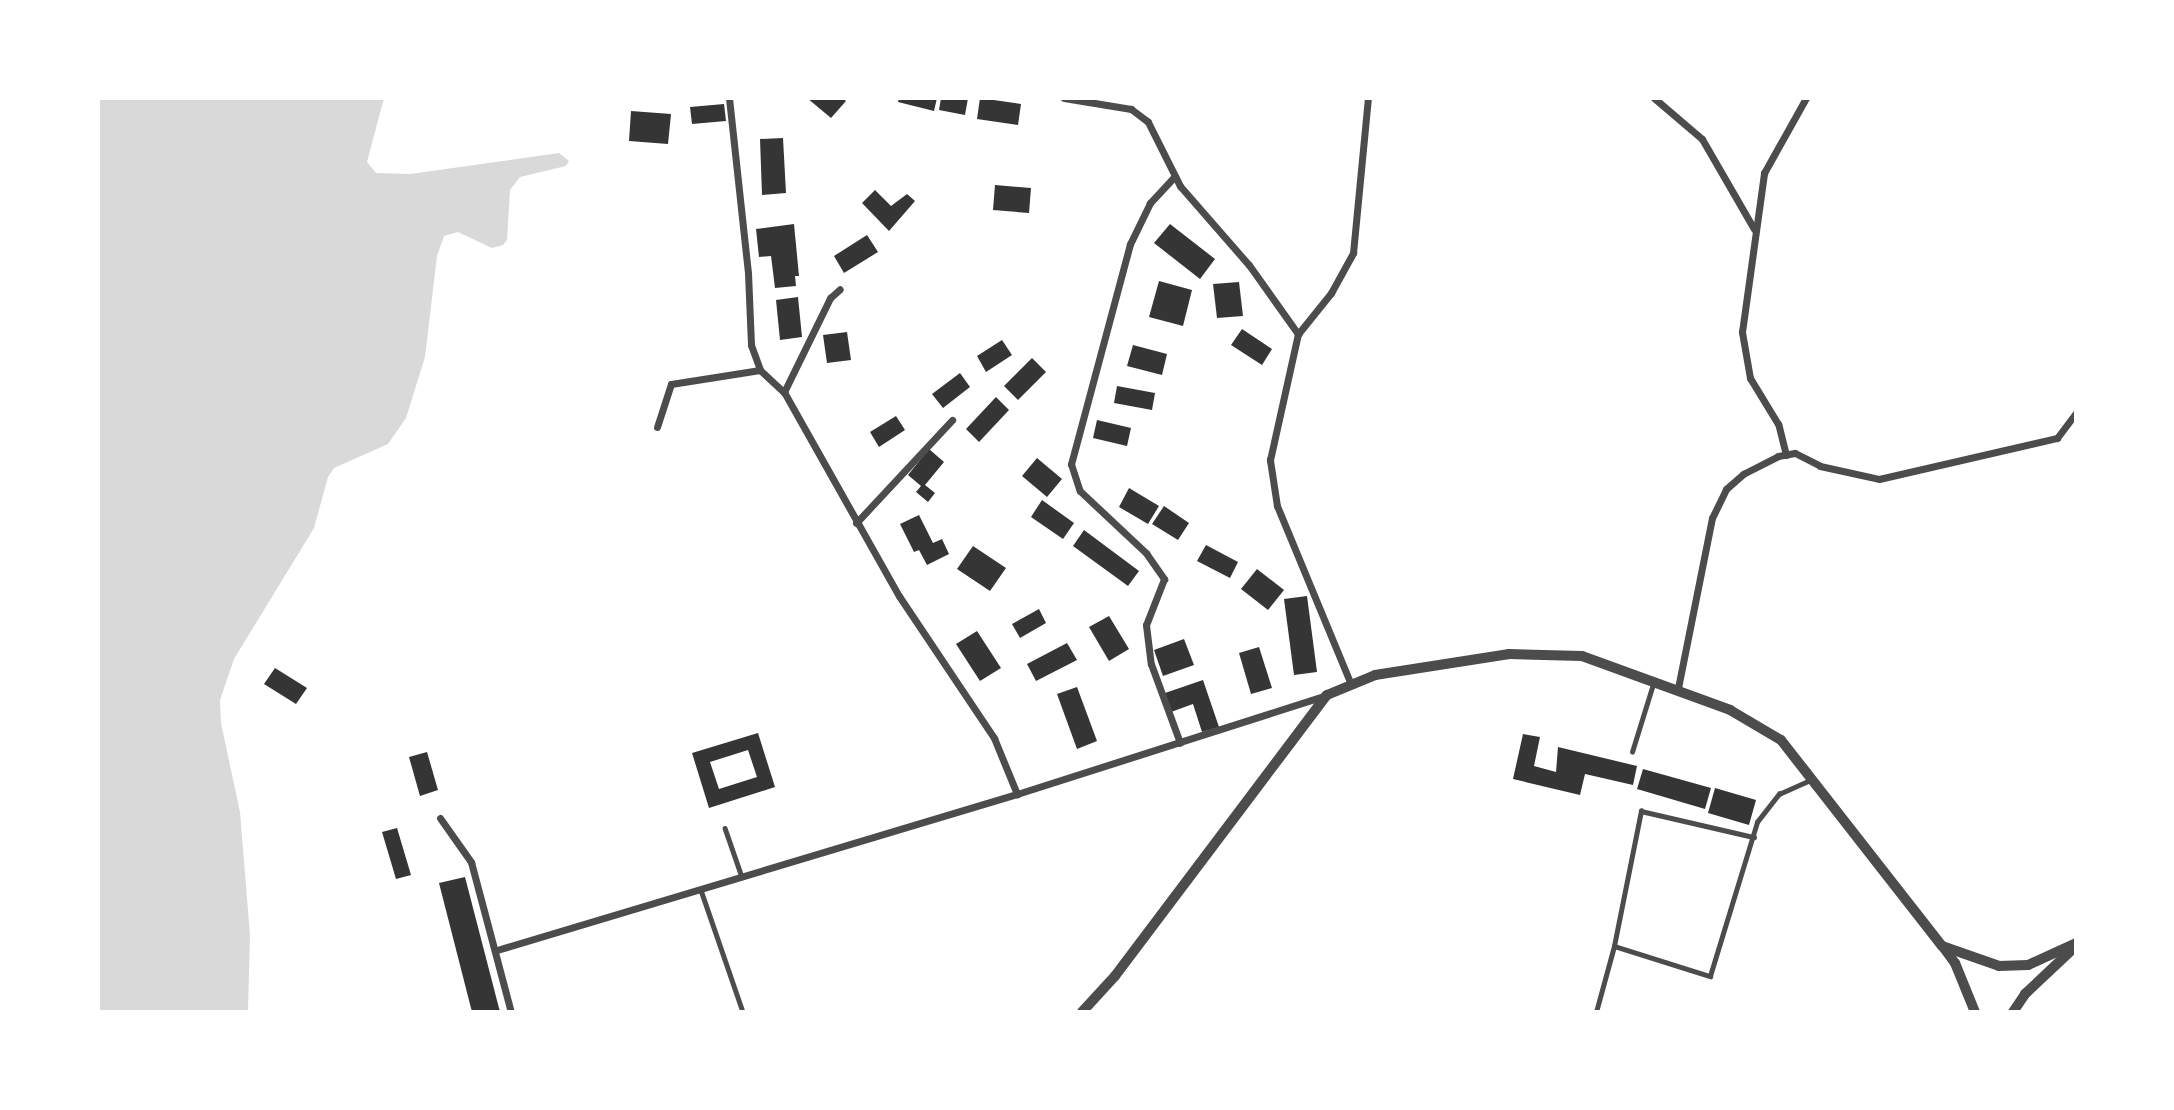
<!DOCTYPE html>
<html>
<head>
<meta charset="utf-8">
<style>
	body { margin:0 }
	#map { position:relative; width:2174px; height:1110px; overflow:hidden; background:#fff; font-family:Signika,sans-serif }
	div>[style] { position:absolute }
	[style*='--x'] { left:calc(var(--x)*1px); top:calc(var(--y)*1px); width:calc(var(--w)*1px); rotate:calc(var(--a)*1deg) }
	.water>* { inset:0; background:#d9d9d9 }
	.building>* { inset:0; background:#353535 }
	.service>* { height:4.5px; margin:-2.25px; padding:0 2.25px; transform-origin:2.25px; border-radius:2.25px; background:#4c4c4c }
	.minor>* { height:7px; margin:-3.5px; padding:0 3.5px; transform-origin:3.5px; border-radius:3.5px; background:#4c4c4c }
	.tertiary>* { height:10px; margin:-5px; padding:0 5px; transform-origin:5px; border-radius:5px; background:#4c4c4c }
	span { translate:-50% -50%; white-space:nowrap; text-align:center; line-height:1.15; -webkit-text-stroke:5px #fff; paint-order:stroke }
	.frame { position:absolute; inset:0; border:100px solid #fff; pointer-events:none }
</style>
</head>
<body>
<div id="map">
	<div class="water">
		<i style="clip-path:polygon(98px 98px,384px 98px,367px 162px,376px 173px,410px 174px,559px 153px,569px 161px,566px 166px,520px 177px,510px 190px,507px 240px,503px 245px,492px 248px,458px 232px,444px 236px,437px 256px,425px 357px,406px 418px,388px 444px,334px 468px,328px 477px,314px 528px,234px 659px,220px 700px,221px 723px,240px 812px,250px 935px,248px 1012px,98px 1012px)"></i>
	</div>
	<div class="building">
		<i style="clip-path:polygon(807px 98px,842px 98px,846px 101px,831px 118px)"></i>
		<i style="clip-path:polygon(899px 98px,937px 98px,934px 111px,898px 102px)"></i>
		<i style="clip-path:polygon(941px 98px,968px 98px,965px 115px,939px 110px)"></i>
		<i style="clip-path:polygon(980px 98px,1021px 104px,1018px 125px,977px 119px)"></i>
		<i style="clip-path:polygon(724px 104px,726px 121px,692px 124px,690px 107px)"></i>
		<i style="clip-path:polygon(631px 111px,671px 114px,668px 144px,629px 141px)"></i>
		<i style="clip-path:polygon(783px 138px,786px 193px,762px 195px,760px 139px)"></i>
		<i style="clip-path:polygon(995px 185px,1031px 188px,1029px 213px,993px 210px)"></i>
		<i style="clip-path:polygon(875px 190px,891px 206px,907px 194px,915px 201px,889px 231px,862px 203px)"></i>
		<i style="clip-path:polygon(794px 224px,799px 276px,795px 276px,796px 286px,775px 288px,771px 256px,759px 257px,756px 229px)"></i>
		<i style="clip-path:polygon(1170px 224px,1215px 259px,1200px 279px,1154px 243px)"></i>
		<i style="clip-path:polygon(867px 235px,878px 252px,844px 273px,834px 256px)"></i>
		<i style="clip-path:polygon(1159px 281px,1192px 290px,1183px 326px,1149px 317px)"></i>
		<i style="clip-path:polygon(1239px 282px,1243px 316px,1217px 318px,1213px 284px)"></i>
		<i style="clip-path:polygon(798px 297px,802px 337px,780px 340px,776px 300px)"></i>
		<i style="clip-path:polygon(1242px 329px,1272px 349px,1262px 365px,1231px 345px)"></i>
		<i style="clip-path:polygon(847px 332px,851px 360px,827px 363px,823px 335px)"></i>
		<i style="clip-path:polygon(1002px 340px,1012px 355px,986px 372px,977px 356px)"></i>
		<i style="clip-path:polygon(1133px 345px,1167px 354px,1162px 375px,1127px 366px)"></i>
		<i style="clip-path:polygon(1032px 358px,1046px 372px,1018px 400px,1004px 386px)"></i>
		<i style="clip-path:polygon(960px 373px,970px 387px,943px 408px,932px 394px)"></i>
		<i style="clip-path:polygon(1117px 386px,1155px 393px,1152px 410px,1114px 403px)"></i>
		<i style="clip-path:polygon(996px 397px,1009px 410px,979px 442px,966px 429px)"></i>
		<i style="clip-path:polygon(896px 416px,905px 430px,879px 447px,870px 432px)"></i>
		<i style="clip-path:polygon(1097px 420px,1131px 428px,1127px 446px,1093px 438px)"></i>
		<i style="clip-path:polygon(929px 449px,944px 462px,925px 485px,935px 493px,928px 502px,916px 492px,921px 486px,908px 475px)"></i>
		<i style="clip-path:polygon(1037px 458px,1062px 479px,1047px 497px,1022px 476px)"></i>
		<i style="clip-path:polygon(1129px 488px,1159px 506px,1148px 524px,1119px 507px)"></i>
		<i style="clip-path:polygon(1042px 500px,1074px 523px,1063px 539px,1031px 517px)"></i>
		<i style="clip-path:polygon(1164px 506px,1189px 523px,1178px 540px,1152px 524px)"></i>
		<i style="clip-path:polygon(919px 515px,933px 543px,942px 539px,949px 554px,927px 565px,919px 550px,914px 552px,900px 524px)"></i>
		<i style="clip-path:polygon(1084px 530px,1139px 571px,1128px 586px,1073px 546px)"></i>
		<i style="clip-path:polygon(1206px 545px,1238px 562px,1230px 578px,1197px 561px)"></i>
		<i style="clip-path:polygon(973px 546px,1006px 568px,990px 591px,957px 569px)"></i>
		<i style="clip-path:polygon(1257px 569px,1284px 590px,1268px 610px,1241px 589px)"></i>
		<i style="clip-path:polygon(1307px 596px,1317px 672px,1294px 675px,1284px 599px)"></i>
		<i style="clip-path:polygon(1039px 609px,1046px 623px,1020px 638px,1012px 624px)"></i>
		<i style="clip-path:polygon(1109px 616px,1129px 649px,1109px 661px,1089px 627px)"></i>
		<i style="clip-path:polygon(977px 631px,1001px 668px,980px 681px,956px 644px)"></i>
		<i style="clip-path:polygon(1184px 639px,1194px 665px,1163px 676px,1154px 650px)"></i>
		<i style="clip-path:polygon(1067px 643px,1077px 660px,1036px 681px,1027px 664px)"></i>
		<i style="clip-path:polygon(1259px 647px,1272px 688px,1251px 694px,1239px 653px)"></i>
		<i style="clip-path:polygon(275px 668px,307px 688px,296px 704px,264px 684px)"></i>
		<i style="clip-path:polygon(1203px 680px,1219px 727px,1202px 732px,1193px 704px,1171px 712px,1165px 693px)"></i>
		<i style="clip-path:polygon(1077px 687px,1097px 741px,1077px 749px,1057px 694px)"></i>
		<i style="clip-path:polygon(evenodd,758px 733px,775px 787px,709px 808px,692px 753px,758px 733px,748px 750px,757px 777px,719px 789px,710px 762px,748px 750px)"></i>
		<i style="clip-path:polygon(1523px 734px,1540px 737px,1534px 766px,1556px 772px,1558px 747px,1637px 766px,1633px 785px,1585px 774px,1580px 795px,1513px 779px)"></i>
		<i style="clip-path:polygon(427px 752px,438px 790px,420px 796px,409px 757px)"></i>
		<i style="clip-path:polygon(1643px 769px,1711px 788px,1705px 809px,1637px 789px)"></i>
		<i style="clip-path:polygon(1715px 788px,1756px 800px,1749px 825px,1708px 813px)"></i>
		<i style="clip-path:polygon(397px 828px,411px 875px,396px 879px,382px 832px)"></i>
		<i style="clip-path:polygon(465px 877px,500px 1012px,472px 1012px,439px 883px)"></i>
	</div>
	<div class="service">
		<i style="--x:1632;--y:752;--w:71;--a:-72.8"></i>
		<i style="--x:725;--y:828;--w:52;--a:70.9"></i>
		<i style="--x:701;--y:890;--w:129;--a:71"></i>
		<i style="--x:1614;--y:946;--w:138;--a:-78.7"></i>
		<i style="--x:1641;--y:811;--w:116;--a:13"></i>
		<i style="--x:1596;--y:1012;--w:68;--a:-74.7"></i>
		<i style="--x:1614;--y:946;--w:101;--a:17.4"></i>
		<i style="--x:1710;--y:976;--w:161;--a:-73"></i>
		<i style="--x:1757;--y:822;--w:36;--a:-52"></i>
		<i style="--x:1779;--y:794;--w:35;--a:-24"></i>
	</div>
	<div class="minor">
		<i style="--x:729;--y:98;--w:176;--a:83.8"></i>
		<i style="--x:748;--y:273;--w:72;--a:87.6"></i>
		<i style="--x:751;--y:345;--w:27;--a:70"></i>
		<i style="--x:760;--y:370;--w:33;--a:43"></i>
		<i style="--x:784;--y:392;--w:234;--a:60.6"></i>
		<i style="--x:899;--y:596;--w:171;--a:56.2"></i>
		<i style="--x:994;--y:738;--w:61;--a:67.7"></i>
		<i style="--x:1017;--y:794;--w:325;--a:-17.7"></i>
		<i style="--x:1064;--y:98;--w:68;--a:9.3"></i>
		<i style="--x:1131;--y:109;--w:21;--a:37"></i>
		<i style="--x:1148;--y:122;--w:72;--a:63.4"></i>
		<i style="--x:1180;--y:186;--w:105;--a:48.9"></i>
		<i style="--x:1249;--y:265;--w:85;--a:54.6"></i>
		<i style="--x:1654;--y:98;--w:63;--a:40.5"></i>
		<i style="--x:1702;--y:139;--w:104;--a:60"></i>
		<i style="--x:1175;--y:176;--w:37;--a:133"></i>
		<i style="--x:1150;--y:203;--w:46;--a:116"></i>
		<i style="--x:1130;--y:244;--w:228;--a:105"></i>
		<i style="--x:1071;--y:464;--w:28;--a:72"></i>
		<i style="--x:1080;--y:491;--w:91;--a:43.2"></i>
		<i style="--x:1146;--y:553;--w:32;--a:55"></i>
		<i style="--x:1164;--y:579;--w:49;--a:111.4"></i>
		<i style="--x:1146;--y:625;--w:39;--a:83"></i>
		<i style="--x:1151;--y:664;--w:84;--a:69.8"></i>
		<i style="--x:784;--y:392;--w:105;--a:-63.9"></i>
		<i style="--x:830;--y:298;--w:13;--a:-42"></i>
		<i style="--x:657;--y:427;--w:45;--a:-72"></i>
		<i style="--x:671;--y:384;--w:90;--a:-8.9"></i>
		<i style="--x:1786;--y:455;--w:32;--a:-104"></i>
		<i style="--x:1778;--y:424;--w:54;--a:-121.3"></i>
		<i style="--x:1750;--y:378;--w:47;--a:-99.9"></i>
		<i style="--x:1742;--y:332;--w:161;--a:-82.1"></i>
		<i style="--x:1764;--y:173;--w:86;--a:-60.8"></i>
		<i style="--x:856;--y:523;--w:141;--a:-47"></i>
		<i style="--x:1350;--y:682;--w:191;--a:-112.5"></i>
		<i style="--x:1277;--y:506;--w:47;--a:-98.7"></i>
		<i style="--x:1270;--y:460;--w:129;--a:-77.5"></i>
		<i style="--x:1298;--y:334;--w:53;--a:-51.2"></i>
		<i style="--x:1331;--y:293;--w:46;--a:-61.2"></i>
		<i style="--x:1353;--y:253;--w:156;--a:-84.5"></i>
		<i style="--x:1678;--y:688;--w:173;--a:-78.7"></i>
		<i style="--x:1712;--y:518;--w:32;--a:-64"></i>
		<i style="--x:1726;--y:489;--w:23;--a:-41"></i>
		<i style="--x:1743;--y:474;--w:39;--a:-27"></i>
		<i style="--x:1778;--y:456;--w:17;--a:-10"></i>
		<i style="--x:1795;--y:453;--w:28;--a:27"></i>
		<i style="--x:1820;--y:466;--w:60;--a:12.4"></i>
		<i style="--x:1879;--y:479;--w:183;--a:-13"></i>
		<i style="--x:2057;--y:438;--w:31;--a:-53"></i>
		<i style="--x:440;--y:818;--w:54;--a:54.8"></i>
		<i style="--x:471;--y:862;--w:155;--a:75.1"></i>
		<i style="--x:497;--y:950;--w:543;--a:-16.7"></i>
	</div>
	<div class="tertiary">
		<i style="--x:1944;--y:948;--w:19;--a:54"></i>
		<i style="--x:1955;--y:963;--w:53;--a:67.8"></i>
		<i style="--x:1082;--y:1012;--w:49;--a:-47.5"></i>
		<i style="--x:1115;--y:976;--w:352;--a:-53"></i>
		<i style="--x:1327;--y:695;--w:52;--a:-22.6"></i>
		<i style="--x:1375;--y:675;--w:136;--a:-8.9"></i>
		<i style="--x:1509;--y:654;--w:73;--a:1.6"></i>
		<i style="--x:1582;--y:656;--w:158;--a:20"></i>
		<i style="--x:1730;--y:710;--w:59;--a:30.5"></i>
		<i style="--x:1781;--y:740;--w:261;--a:52"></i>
		<i style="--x:1942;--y:946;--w:60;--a:19.3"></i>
		<i style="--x:1999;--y:966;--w:29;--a:-2"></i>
		<i style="--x:2028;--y:965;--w:53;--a:-24.6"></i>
		<i style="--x:2013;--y:1012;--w:22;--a:-56"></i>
		<i style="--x:2025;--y:994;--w:70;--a:-43.3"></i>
	</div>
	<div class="frame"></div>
</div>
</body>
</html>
